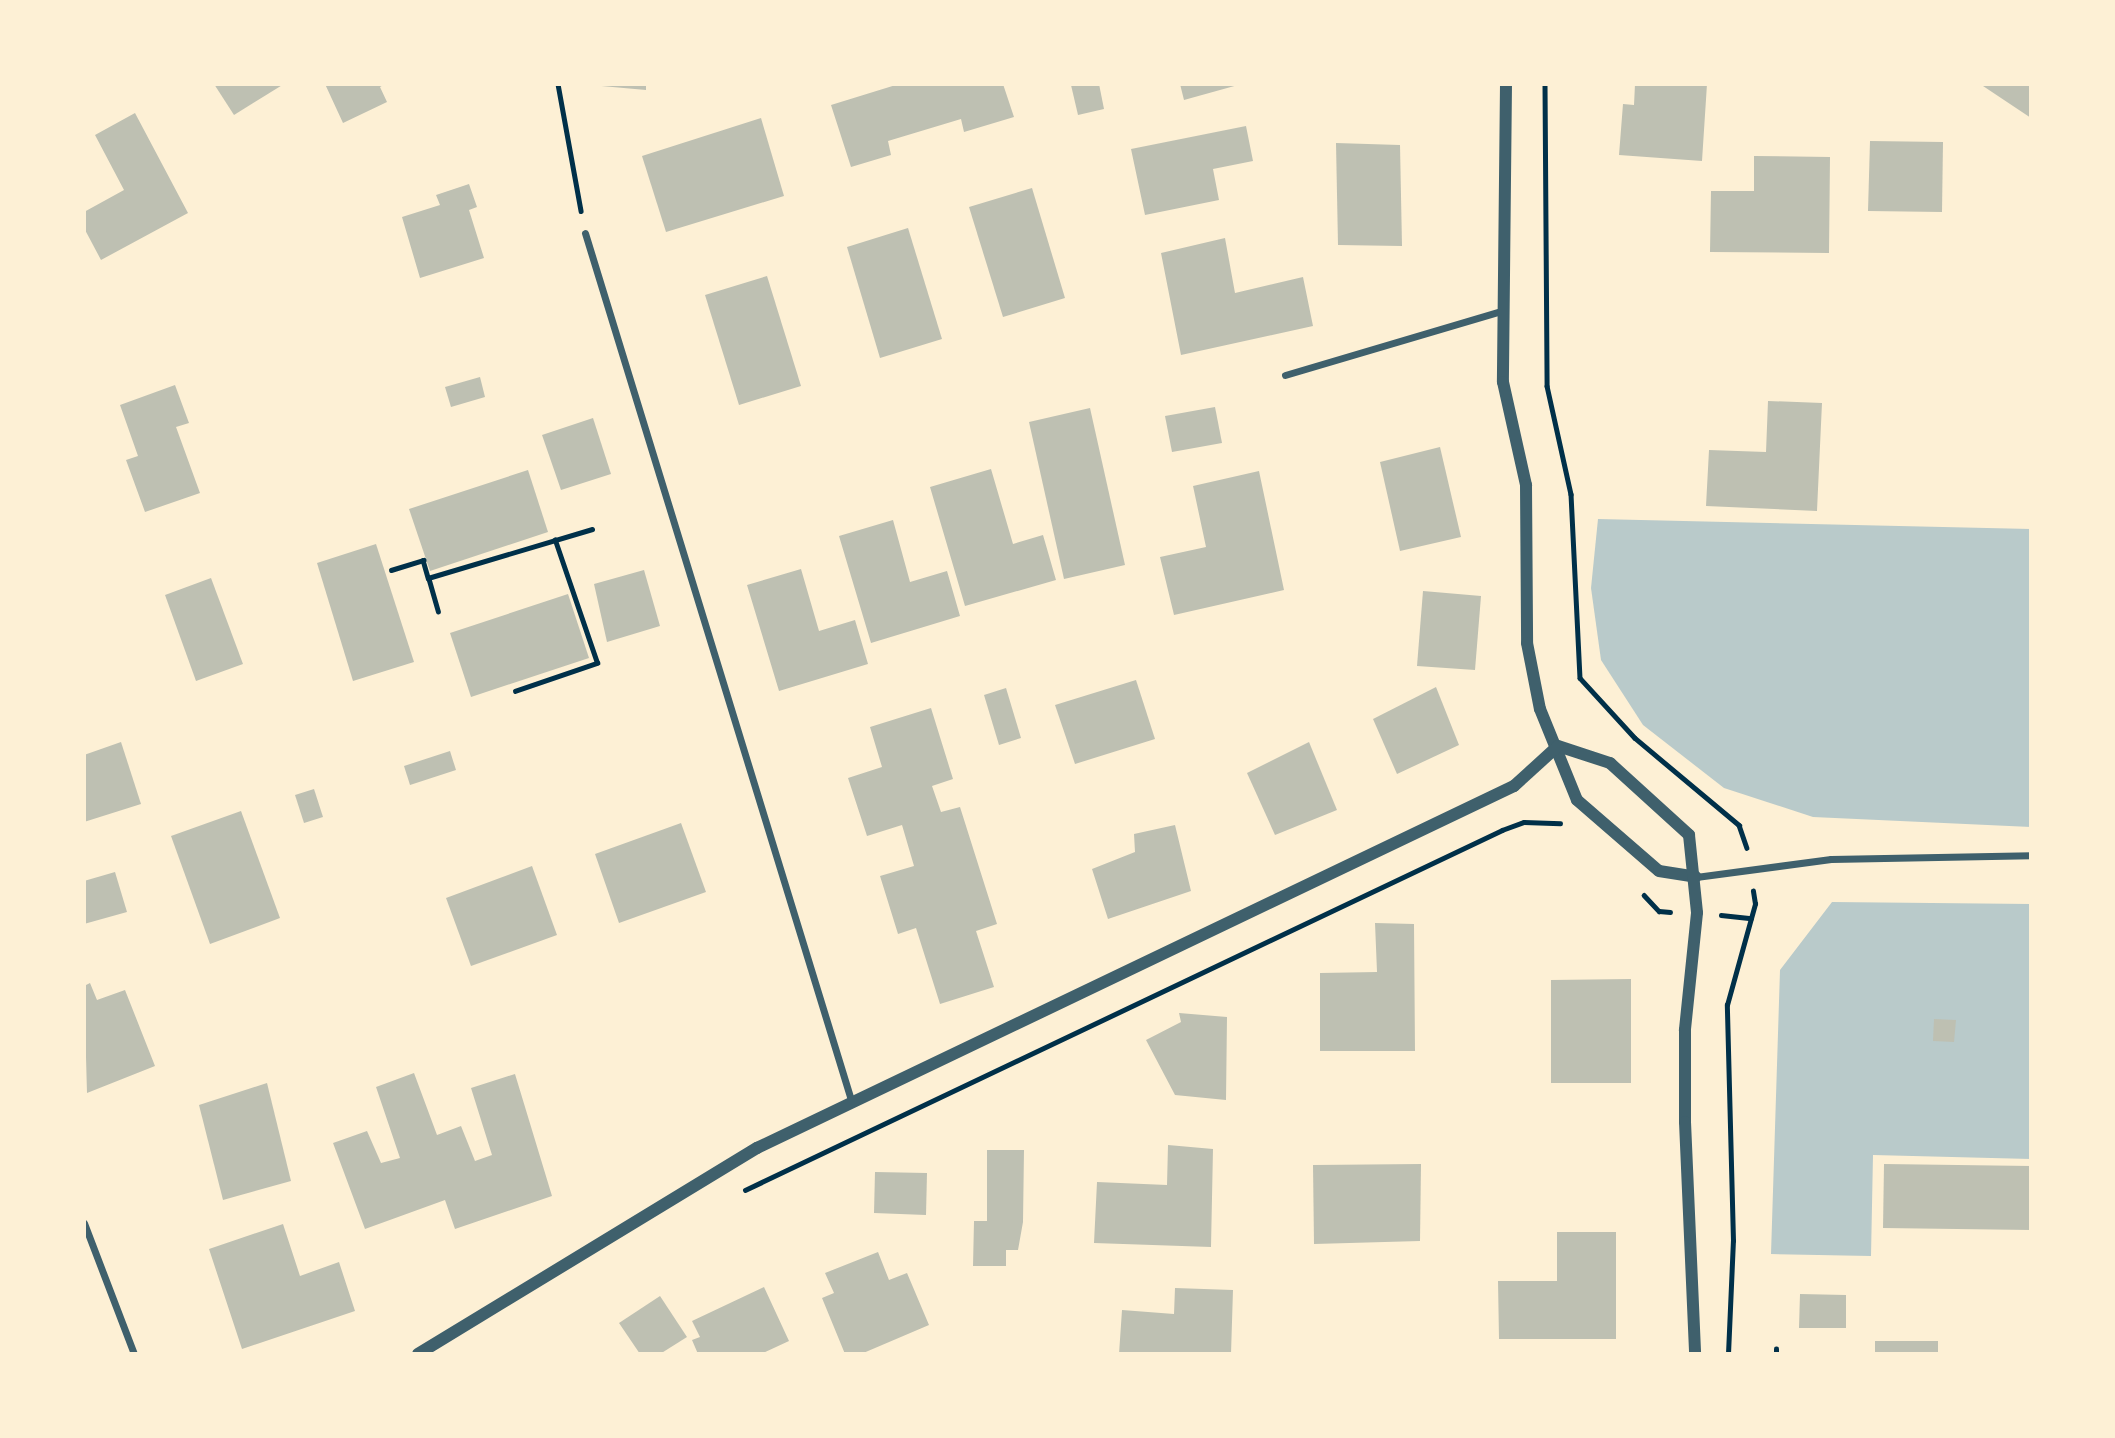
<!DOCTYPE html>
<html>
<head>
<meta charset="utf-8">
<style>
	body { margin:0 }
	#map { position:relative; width:2115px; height:1438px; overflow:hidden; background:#fdf0d5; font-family:"Sofia Sans Condensed",sans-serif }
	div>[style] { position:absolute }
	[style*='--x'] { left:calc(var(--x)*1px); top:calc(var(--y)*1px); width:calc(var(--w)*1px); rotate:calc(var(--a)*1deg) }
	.green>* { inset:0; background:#b9caca }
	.building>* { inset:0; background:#bec0b2 }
	.path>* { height:4.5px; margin:-2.25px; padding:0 2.25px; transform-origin:2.25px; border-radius:2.25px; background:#003049 }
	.minor>* { height:7px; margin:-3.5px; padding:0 3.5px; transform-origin:3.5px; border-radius:3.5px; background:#3f606c }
	.tertiary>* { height:12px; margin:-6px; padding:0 6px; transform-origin:6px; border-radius:6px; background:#3f606c }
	span { translate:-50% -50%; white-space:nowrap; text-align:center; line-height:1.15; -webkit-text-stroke:5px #fdf0d5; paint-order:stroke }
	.frame { position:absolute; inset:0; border:86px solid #fdf0d5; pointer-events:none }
</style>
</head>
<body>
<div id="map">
	<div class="green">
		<i style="clip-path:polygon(1598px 519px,2031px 529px,2031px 827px,1813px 817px,1724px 788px,1643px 725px,1601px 660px,1591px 588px)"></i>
		<i style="clip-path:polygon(1832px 902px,2031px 904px,2031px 1159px,1873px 1155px,1871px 1256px,1771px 1254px,1780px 970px)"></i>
	</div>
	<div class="building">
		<i style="clip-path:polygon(214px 84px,284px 84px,234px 115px)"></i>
		<i style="clip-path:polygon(325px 84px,385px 84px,380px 87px,387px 102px,343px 123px)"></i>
		<i style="clip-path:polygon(579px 84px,646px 84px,646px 90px)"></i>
		<i style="clip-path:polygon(899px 84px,1003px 84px,1014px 117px,964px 132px,961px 119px,888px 141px,891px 155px,851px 167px,831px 105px)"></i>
		<i style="clip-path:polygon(1099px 84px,1104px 109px,1078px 115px,1071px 85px)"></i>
		<i style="clip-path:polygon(1180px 84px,1238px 84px,1238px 85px,1184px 100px)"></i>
		<i style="clip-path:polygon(1635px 84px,1707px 84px,1702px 161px,1619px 155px,1623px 104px,1634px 105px)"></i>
		<i style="clip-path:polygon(1984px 84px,2031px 84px,2031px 118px,1983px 86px)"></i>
		<i style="clip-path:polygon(135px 113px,188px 213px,101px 260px,84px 228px,84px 212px,124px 190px,95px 135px)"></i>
		<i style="clip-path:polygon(761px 118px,784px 196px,666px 232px,642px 156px)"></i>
		<i style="clip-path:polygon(1246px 126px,1253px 161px,1213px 169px,1219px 200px,1145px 215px,1131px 149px)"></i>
		<i style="clip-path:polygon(1870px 141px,1943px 142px,1942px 212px,1868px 211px)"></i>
		<i style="clip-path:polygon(1336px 143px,1400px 145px,1402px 246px,1338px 245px)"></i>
		<i style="clip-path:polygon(1754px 156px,1830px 157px,1829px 253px,1710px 252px,1711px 191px,1754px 191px)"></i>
		<i style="clip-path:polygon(469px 184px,477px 207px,469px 210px,484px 258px,420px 278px,402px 217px,440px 205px,436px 195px)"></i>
		<i style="clip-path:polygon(1032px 188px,1065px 298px,1003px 317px,969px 207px)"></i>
		<i style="clip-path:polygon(908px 228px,942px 339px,880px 358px,847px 247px)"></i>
		<i style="clip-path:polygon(1225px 238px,1235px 293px,1303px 277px,1313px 326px,1181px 355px,1161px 253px)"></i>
		<i style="clip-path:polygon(767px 276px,801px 386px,739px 405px,705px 295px)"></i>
		<i style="clip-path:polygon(480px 377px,485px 397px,451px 407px,445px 387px)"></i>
		<i style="clip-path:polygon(175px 385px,189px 423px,176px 427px,200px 493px,145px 512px,126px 460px,138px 456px,120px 405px)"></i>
		<i style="clip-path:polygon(1768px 401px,1822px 403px,1817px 511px,1706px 506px,1709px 450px,1766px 452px)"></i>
		<i style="clip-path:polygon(1215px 407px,1222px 443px,1172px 452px,1165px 416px)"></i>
		<i style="clip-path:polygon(1090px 408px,1125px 565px,1064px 579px,1029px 422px)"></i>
		<i style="clip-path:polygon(593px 418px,611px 474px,561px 490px,542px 435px)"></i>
		<i style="clip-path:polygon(1440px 447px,1461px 537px,1400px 551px,1380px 462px)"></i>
		<i style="clip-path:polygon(991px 469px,1013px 544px,1043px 535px,1056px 580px,965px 606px,930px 487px)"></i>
		<i style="clip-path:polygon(528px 470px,548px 532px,430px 571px,409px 509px)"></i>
		<i style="clip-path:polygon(1259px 471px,1284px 590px,1174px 615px,1160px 557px,1206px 547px,1193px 486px)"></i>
		<i style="clip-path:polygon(893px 520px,910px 582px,947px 571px,960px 616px,871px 643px,839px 536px)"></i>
		<i style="clip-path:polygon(376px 544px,414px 662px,353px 681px,317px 563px)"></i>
		<i style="clip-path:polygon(801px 569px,819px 631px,855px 620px,868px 664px,779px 691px,747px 585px)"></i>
		<i style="clip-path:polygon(644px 570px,660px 626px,607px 642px,594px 584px)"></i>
		<i style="clip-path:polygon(211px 578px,243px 664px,196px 681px,165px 595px)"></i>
		<i style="clip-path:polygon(1423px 591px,1481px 596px,1475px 670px,1417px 666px)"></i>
		<i style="clip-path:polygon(568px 594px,589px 658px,471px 697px,450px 633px)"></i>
		<i style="clip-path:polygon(1136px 680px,1155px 739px,1075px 764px,1055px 705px)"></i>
		<i style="clip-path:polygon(1436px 687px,1459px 745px,1397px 774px,1373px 719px)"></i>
		<i style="clip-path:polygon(1006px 688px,1021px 738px,999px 745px,984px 695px)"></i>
		<i style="clip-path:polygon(931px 708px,953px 779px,932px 786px,941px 812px,960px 807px,997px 924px,976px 931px,994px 987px,940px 1004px,916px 928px,898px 934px,880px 876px,914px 866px,902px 825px,867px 836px,848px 778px,882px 767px,870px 727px)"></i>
		<i style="clip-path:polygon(121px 742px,141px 804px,84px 822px,84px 755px)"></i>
		<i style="clip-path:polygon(1309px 742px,1337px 810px,1275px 835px,1247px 773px)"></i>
		<i style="clip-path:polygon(450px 751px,456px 770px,410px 785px,404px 766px)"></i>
		<i style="clip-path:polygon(314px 789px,323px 817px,304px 823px,295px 795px)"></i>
		<i style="clip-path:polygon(241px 811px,280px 918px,210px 944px,171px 836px)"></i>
		<i style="clip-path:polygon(681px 823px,706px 892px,619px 923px,595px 854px)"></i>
		<i style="clip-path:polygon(1175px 825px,1191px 891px,1108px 919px,1092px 869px,1135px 852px,1134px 834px)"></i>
		<i style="clip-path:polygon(532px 866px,557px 935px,471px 966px,446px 898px)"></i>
		<i style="clip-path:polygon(115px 872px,127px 912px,84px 924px,84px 881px)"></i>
		<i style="clip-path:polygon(1375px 923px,1414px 924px,1415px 1051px,1320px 1051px,1320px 973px,1377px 972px)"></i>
		<i style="clip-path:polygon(1631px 979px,1631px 1083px,1551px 1083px,1551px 980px)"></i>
		<i style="clip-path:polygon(90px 983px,97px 1000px,125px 990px,155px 1066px,87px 1093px,84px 986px)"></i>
		<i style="clip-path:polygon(1179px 1013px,1227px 1017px,1226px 1100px,1175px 1095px,1146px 1040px,1181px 1022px)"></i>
		<i style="clip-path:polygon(1934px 1019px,1956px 1020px,1954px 1042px,1933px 1041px)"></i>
		<i style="clip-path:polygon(414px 1073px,437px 1135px,461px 1126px,475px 1161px,492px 1155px,471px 1088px,515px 1074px,552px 1196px,455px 1229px,445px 1200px,365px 1229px,333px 1143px,367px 1131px,381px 1163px,400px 1158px,376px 1087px)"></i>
		<i style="clip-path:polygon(267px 1083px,291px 1181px,223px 1200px,199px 1105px)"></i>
		<i style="clip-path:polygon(1168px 1145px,1213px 1149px,1211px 1247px,1094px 1243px,1097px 1182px,1167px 1185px)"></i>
		<i style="clip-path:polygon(987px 1150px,1024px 1150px,1023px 1222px,1018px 1250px,1006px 1250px,1006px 1266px,973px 1266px,974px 1221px,987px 1221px)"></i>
		<i style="clip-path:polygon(1421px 1164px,1420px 1241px,1314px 1244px,1313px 1165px)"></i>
		<i style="clip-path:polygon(1884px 1164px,2031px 1166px,2031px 1230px,1883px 1228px)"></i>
		<i style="clip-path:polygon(875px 1172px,927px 1173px,926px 1215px,874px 1213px)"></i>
		<i style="clip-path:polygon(283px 1224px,300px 1276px,339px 1262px,355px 1311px,242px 1349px,209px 1249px)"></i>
		<i style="clip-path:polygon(1557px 1232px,1616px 1232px,1616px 1339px,1499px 1339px,1498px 1281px,1557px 1281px)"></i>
		<i style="clip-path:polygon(878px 1252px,889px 1280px,907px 1273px,929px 1325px,861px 1354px,845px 1354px,822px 1298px,834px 1293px,825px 1273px)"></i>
		<i style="clip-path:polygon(764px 1287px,789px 1341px,761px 1354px,698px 1354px,692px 1340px,700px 1337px,692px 1321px)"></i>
		<i style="clip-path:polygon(1175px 1288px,1233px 1290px,1231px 1354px,1119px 1354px,1122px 1310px,1174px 1314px)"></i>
		<i style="clip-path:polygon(1800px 1294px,1846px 1295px,1846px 1328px,1799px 1328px)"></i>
		<i style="clip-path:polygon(660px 1296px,687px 1337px,660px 1354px,640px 1354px,619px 1323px)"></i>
		<i style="clip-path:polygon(1875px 1341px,1938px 1341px,1938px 1354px,1875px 1354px)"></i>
	</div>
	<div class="path">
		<i style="--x:558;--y:84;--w:129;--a:79.7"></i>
		<i style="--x:1545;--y:84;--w:302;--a:89.6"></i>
		<i style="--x:1547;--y:386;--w:111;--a:77.5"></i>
		<i style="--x:1571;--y:494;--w:184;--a:87.2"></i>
		<i style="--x:1580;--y:678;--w:81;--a:47.5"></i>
		<i style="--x:1635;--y:738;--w:136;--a:39.9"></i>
		<i style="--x:1739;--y:825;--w:24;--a:71"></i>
		<i style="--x:391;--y:570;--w:34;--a:-17"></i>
		<i style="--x:423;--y:560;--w:19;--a:74"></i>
		<i style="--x:438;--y:612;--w:35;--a:-106"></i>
		<i style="--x:428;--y:578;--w:171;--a:-16.6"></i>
		<i style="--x:515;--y:691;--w:87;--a:-18.9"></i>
		<i style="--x:597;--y:663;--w:130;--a:-108.9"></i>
		<i style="--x:1644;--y:895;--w:22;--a:47"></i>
		<i style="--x:1659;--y:911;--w:11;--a:5"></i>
		<i style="--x:1721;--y:915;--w:30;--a:6"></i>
		<i style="--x:745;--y:1190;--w:838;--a:-25.43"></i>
		<i style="--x:1502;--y:830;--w:23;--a:-20"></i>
		<i style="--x:1524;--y:822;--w:36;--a:2"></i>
		<i style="--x:1728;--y:1354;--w:113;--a:-87.5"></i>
		<i style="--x:1733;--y:1241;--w:236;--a:-91.5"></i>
		<i style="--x:1727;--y:1005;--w:105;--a:-74.5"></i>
		<i style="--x:1755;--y:904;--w:13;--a:-99"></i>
		<i style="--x:1776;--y:1354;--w:5;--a:-90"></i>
	</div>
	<div class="minor">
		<i style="--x:585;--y:233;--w:910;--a:72.94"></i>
		<i style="--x:1285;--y:375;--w:225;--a:-16.5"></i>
		<i style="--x:1696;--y:877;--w:136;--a:-7.6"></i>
		<i style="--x:1831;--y:859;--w:200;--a:-1.1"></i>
		<i style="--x:84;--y:1223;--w:140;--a:69.1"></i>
	</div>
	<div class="tertiary">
		<i style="--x:1506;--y:84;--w:298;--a:90.6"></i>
		<i style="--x:1503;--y:382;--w:106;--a:77.4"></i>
		<i style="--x:1526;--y:485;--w:158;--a:89.6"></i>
		<i style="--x:1527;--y:643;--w:67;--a:78.9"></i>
		<i style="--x:1540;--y:709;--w:98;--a:67.9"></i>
		<i style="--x:1577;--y:800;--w:108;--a:40.9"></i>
		<i style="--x:1659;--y:871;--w:37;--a:9"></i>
		<i style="--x:1558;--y:746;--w:55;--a:18.1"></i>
		<i style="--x:1610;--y:763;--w:107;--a:42.3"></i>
		<i style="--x:1689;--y:835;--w:78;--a:84.1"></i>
		<i style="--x:1697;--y:913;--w:118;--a:95.9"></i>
		<i style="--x:1685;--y:1030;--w:92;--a:90"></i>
		<i style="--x:1685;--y:1122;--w:232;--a:87.5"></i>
		<i style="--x:418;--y:1354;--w:397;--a:-31.3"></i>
		<i style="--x:757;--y:1148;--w:839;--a:-25.56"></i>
		<i style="--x:1514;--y:786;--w:59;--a:-42.3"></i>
	</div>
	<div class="frame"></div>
</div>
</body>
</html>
